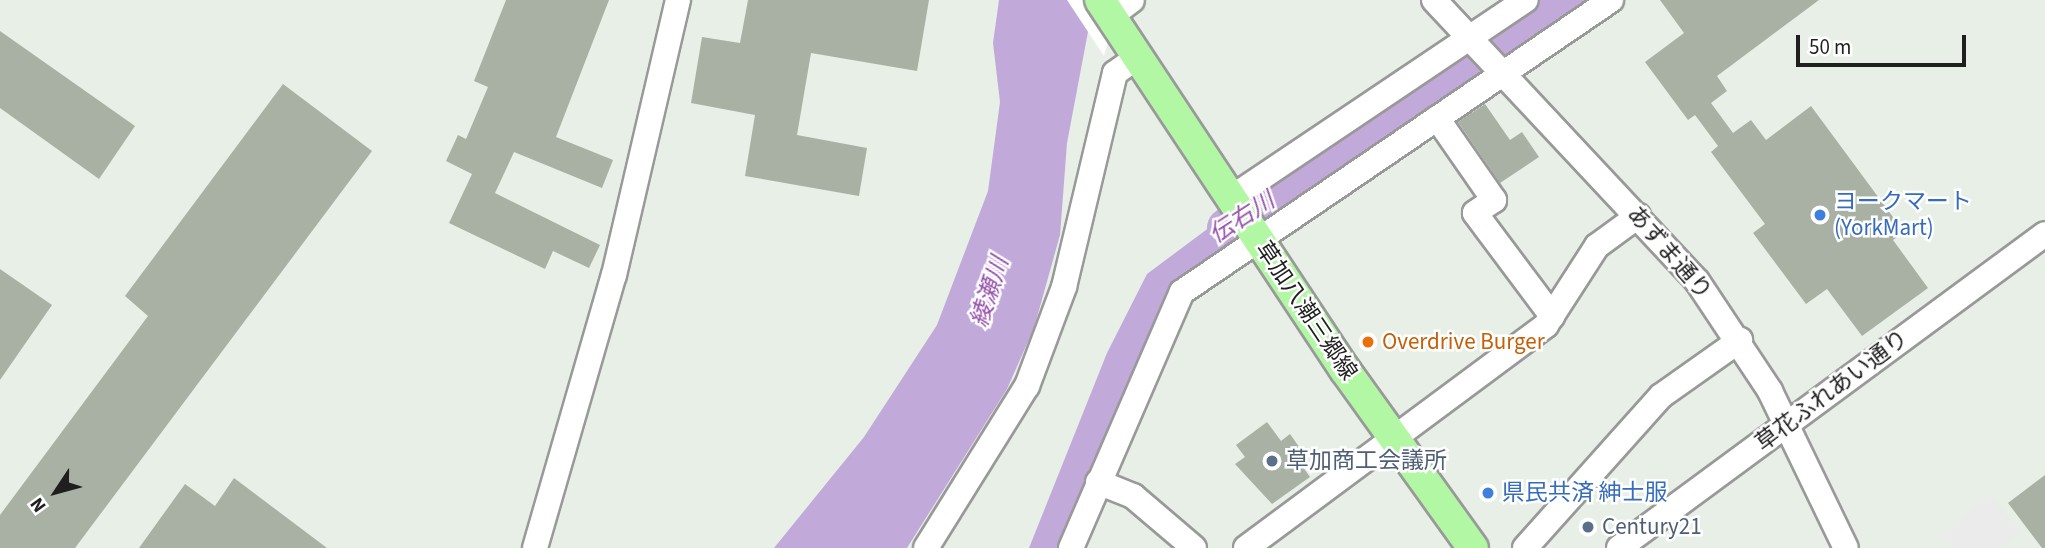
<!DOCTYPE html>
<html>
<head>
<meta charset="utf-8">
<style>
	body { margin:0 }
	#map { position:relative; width:2045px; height:548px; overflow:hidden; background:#e7efe6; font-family:"Source Sans 3","Noto Sans JP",sans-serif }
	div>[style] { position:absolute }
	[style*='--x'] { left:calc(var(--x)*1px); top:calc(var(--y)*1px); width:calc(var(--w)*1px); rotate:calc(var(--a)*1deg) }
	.parking>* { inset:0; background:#ebebeb }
	.water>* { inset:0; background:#c1a9da }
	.pier>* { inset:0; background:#fff }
	.river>* { height:40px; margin:-20px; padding:0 20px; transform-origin:20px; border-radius:20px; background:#c1a9da }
	.building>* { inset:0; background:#a9b1a5 }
	.roads { filter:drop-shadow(2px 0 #999) drop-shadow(-2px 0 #999) drop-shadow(0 2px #999) drop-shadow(0 -2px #999) }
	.minor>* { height:24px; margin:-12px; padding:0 12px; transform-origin:12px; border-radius:12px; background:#fff }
	.major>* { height:30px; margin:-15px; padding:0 15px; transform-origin:15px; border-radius:15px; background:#b2f7a4 }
	.dots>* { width:19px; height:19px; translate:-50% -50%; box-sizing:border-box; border:4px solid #fff; border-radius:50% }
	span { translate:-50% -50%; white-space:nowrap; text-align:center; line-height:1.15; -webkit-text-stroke:5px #fff; paint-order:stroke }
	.shop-label { font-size:23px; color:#366cbe }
	.left { translate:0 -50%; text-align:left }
	.street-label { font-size:23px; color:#1f1f1f }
	.food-label { font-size:23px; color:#c56008 }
	.service-label { font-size:23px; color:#4e5e75 }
	.water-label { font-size:24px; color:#9551aa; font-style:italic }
	.north { position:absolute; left:21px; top:457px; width:70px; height:70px; -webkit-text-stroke:5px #fff; paint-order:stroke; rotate:234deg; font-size:19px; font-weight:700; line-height:28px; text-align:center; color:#1f1f1f }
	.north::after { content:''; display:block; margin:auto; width:24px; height:32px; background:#1f1f1f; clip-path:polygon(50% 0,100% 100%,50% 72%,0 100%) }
	.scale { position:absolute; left:1796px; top:35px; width:170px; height:32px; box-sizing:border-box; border:4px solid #1f1f1f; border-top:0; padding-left:9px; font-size:21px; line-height:24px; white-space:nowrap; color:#1f1f1f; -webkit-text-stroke:5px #fff; paint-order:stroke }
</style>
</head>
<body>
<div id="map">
	<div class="parking">
		<i style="clip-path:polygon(1991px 495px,2020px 532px,2000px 548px,1952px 548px,1941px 534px)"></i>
	</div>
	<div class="water">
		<i style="clip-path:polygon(999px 0,1094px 0,1067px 143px,1060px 235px,1034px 328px,1007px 389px,907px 548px,774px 548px,864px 437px,937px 325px,988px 191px,1000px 102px,993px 43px)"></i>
		<i style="clip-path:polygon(1265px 186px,1281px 211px,1186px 275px,1169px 296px,1061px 548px,1029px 548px,1107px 353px,1147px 274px)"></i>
	</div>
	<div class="pier">
		<i style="clip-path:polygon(1067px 0,1119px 0,1104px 56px)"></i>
		<i style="clip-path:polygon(1257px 191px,1274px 216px,1230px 246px,1213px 221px)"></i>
	</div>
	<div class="river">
		<i style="--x:1227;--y:228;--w:414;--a:-33.5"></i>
	</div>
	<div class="building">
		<i style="clip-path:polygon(506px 0,609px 0,556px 137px,613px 160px,602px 188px,514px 152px,495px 193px,600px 245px,589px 268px,553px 251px,545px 269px,449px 223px,472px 174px,446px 161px,458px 135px,466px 139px,488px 87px,474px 81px)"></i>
		<i style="clip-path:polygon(748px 0,929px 0,917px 71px,811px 53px,797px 135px,867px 148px,859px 196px,745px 176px,755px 115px,691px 103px,702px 37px,740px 43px)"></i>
		<i style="clip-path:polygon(1660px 0,1819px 0,1717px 76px,1727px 91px,1711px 103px,1733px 133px,1751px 120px,1766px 140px,1811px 106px,1904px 232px,1893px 240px,1928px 288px,1862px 336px,1827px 289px,1806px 304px,1753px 233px,1765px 224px,1711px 152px,1718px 146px,1695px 115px,1688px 120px,1645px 62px,1684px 33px)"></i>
		<i style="clip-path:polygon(0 31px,135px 126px,99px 179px,0 108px)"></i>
		<i style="clip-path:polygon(283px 84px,372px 151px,75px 548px,0 548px,0 515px,148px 316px,125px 296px)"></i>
		<i style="clip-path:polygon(1485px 104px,1510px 140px,1522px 132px,1539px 157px,1500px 183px,1458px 122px)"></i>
		<i style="clip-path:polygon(0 269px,52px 305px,0 380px)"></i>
		<i style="clip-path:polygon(1267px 422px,1281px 441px,1290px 434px,1307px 458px,1300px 463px,1310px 477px,1272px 504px,1235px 464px,1245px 457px,1236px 445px)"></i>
		<i style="clip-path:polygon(2045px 475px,2045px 548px,2042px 548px,2008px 503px)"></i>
		<i style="clip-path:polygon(234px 478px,327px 548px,139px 548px,185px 484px,215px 506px)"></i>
	</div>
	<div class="roads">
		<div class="minor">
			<i style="--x:1434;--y:0;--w:385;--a:46.9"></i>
			<i style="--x:1697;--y:281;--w:132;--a:56.4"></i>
			<i style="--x:1770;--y:391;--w:174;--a:64.2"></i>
			<i style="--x:1111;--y:16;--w:26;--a:-37"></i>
			<i style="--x:1437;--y:118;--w:100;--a:55.2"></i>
			<i style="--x:1494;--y:200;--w:23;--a:146"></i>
			<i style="--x:1475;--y:213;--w:129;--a:53.2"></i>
			<i style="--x:1231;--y:198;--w:355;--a:-33.9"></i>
			<i style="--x:1098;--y:482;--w:38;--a:22"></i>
			<i style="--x:1133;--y:496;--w:80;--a:40.4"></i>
			<i style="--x:535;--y:548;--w:284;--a:-73.9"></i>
			<i style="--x:614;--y:275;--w:282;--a:-76.9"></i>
			<i style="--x:926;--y:548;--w:191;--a:-58.1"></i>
			<i style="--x:1027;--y:386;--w:106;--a:-69.5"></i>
			<i style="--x:1064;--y:287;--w:220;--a:-76.6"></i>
			<i style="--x:1115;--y:73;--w:28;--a:-35"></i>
			<i style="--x:1071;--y:548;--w:279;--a:-66.6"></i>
			<i style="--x:1182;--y:292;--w:519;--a:-34.24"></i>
			<i style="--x:1246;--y:548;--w:374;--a:-36.6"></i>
			<i style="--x:1546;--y:325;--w:94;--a:-57.2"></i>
			<i style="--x:1597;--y:246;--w:51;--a:-36.2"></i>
			<i style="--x:1525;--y:548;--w:204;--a:-48.2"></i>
			<i style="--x:1661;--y:396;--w:97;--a:-35.3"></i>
			<i style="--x:1619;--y:548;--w:529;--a:-36.39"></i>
		</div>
		<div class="major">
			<i style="--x:1100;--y:0;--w:444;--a:56.5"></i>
			<i style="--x:1345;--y:370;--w:219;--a:54.3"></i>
		</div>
	</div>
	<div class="dots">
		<i style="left:1820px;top:215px;background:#3f7fe0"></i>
		<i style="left:1368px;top:342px;background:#e8710a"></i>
		<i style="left:1272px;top:461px;background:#5c6f8a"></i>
		<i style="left:1488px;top:493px;background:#3f7fe0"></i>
		<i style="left:1588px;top:527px;background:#5c6f8a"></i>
	</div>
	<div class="shop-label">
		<span class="left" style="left:1834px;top:215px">ヨークマート<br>(YorkMart)</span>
		<span class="left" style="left:1502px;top:493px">県民共済 紳士服</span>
	</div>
	<div class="street-label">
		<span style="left:1669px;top:253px;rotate:49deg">あずま通り</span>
		<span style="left:1306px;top:311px;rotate:56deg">草加八潮三郷線</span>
		<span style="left:1832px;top:391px;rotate:-37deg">草花ふれあい通り</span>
	</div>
	<div class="food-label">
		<span class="left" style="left:1382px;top:342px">Overdrive Burger</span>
	</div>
	<div class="service-label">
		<span class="left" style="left:1286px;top:461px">草加商工会議所</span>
		<span class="left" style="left:1602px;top:527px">Century21</span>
	</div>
	<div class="water-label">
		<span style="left:1242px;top:218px;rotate:-33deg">伝右川</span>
		<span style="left:990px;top:292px;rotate:-72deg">綾瀬川</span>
	</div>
	<div class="north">N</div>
	<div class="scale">50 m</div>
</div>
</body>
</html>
